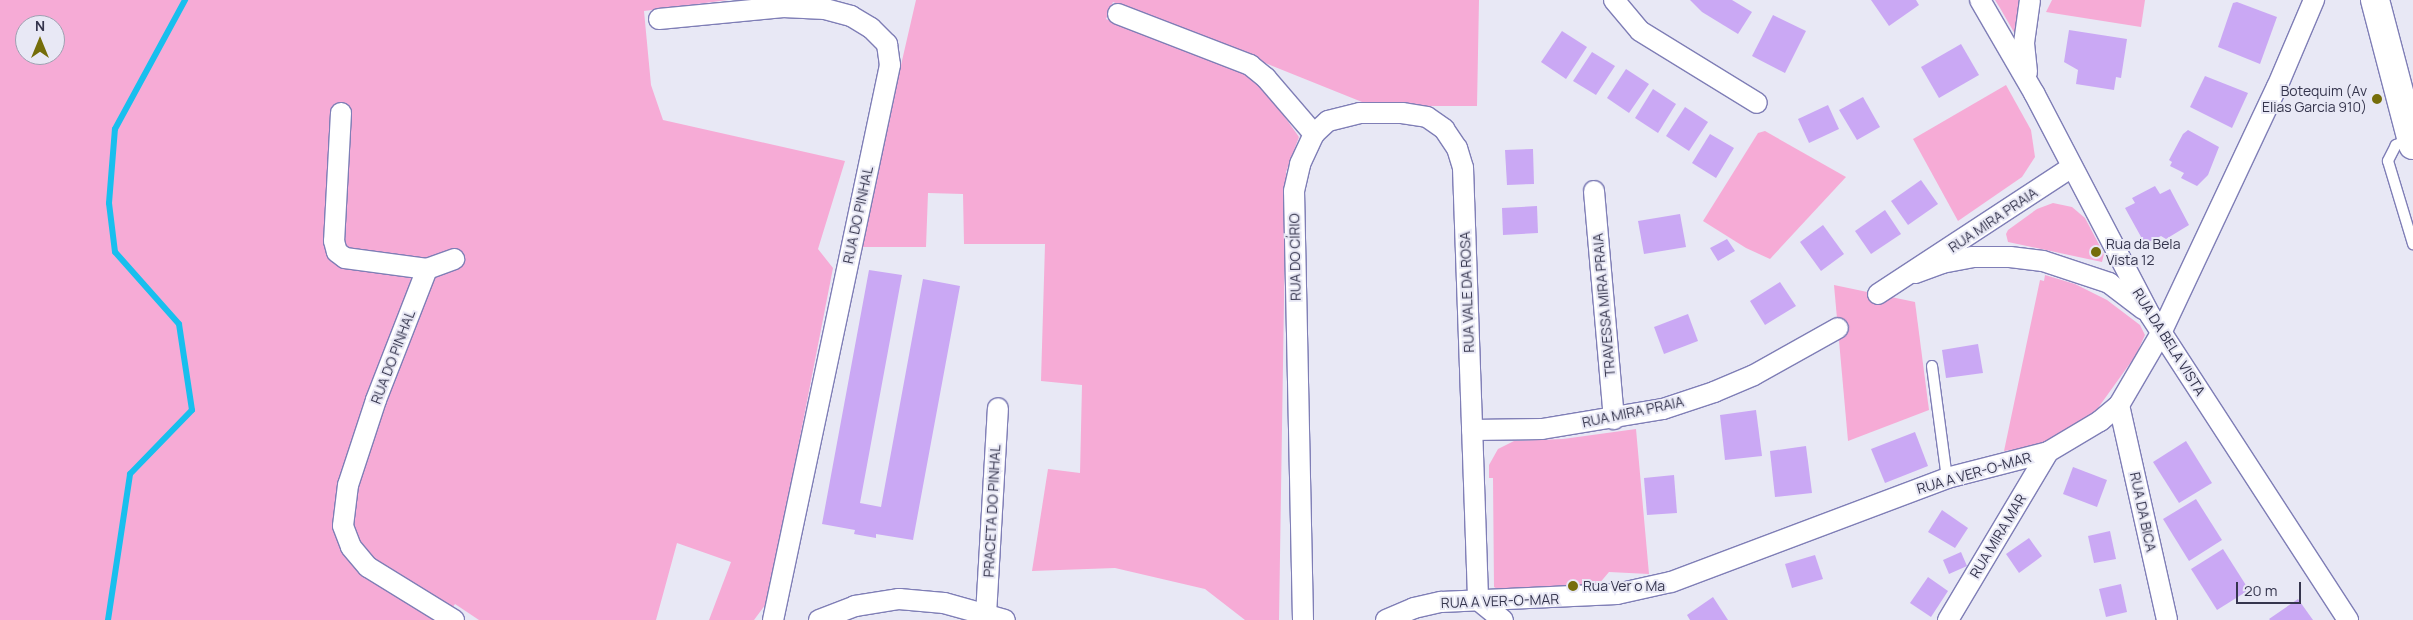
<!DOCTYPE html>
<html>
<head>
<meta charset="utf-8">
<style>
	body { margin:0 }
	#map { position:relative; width:2413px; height:620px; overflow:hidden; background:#e8e8f5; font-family:Manrope,sans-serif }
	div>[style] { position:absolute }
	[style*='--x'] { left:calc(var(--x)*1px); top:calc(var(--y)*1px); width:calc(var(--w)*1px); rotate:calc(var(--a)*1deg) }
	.green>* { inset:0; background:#f6abd6 }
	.stream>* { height:6px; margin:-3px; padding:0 3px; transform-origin:3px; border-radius:3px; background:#18bfee }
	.building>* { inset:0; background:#caa8f4 }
	.roads { filter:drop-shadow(1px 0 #7f7eb6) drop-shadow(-1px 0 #7f7eb6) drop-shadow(0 1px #7f7eb6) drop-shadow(0 -1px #7f7eb6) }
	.service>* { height:10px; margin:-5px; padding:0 5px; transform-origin:5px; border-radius:5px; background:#fff }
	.minor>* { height:20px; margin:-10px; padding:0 10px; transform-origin:10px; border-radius:10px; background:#fff }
	.primary>* { height:28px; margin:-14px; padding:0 14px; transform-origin:14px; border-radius:14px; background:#fff }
	.dots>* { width:14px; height:14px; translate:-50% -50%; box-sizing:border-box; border:2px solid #e8e8f5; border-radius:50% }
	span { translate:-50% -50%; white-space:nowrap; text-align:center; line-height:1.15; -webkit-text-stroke:4px #e8e8f5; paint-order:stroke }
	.poi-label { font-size:14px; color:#35354d }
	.right { translate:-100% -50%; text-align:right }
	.left { translate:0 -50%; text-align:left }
	.street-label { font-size:14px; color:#35354d }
	.north { position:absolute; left:15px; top:15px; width:50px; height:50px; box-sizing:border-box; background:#e8e8f5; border:1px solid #a0a0b2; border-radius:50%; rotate:0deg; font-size:14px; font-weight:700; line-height:20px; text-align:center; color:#35354d }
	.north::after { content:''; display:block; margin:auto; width:18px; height:22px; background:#756d0a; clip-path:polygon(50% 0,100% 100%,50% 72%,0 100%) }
	.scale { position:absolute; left:2236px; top:582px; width:65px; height:22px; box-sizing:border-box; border:2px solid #35354d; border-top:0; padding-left:6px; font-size:15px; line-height:18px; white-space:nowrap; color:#35354d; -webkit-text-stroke:4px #e8e8f5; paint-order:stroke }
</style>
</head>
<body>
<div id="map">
	<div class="green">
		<i style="clip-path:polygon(evenodd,0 0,728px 0,644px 11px,651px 85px,663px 120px,845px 161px,818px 249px,833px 268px,768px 601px,754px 620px,709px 620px,731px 562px,677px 543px,656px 620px,479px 620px,455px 604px,443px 620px,0 620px,0 0,25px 25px,55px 25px,55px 55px,25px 55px,25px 25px)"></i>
		<i style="clip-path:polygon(916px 0,1479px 0,1477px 106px,1372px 106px,1113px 2px,1106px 19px,1255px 75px,1299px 137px,1286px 172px,1279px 620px,1245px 620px,1205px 589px,1115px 568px,1032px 571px,1048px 469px,1080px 473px,1082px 385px,1041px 381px,1045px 244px,964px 244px,963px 194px,928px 193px,926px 247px,859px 247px)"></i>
		<i style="clip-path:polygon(1995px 0,2021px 0,2015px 34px,2000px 8px)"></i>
		<i style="clip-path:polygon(2052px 0,2145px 0,2141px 27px,2046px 12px)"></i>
		<i style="clip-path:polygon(2006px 85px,2031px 130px,2035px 157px,2022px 177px,1958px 221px,1913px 139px)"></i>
		<i style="clip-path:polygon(1765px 131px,1846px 177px,1770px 259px,1746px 248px,1703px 221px,1758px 133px)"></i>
		<i style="clip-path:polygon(2053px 203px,2072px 207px,2085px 218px,2104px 254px,2102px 262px,2008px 242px,2006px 234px,2008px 230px,2037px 209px)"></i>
		<i style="clip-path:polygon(2045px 275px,2075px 284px,2107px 300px,2140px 325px,2145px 335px,2136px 355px,2098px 408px,2076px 426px,2038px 446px,2004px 451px,2040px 280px,2044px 281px)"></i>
		<i style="clip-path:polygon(1834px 285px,1915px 302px,1929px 410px,1848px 441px)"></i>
		<i style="clip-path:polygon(1636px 429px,1649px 574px,1609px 572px,1598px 585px,1499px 590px,1494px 587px,1493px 478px,1489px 478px,1489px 465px,1498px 449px,1514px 441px,1563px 439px)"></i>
	</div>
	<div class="stream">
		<i style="--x:108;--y:620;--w:148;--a:-81.4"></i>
		<i style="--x:130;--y:474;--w:89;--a:-45.9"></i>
		<i style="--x:192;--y:410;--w:87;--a:-98.6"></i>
		<i style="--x:179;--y:324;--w:96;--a:-131.6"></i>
		<i style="--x:115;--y:252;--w:49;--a:-97"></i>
		<i style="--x:109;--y:203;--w:74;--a:-85.4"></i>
		<i style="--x:115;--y:129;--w:147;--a:-61.5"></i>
	</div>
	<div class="building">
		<i style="clip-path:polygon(1690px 0,1732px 0,1752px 12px,1738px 34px,1702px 12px)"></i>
		<i style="clip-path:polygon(1871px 0,1916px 0,1919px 5px,1889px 26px)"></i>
		<i style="clip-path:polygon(2237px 2px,2277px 17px,2260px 64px,2218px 47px,2233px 3px)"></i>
		<i style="clip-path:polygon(1773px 15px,1806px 31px,1785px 73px,1752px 56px)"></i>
		<i style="clip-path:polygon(2069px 30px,2127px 39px,2121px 78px,2116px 77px,2114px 90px,2076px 84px,2078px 70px,2064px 62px)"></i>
		<i style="clip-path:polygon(1562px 31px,1587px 47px,1566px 79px,1541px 62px)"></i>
		<i style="clip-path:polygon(1961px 44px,1979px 75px,1939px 98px,1921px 67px)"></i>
		<i style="clip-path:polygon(1592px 52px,1615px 66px,1596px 95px,1573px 81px)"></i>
		<i style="clip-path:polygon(1626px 69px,1649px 84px,1629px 113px,1607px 98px)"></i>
		<i style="clip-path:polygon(2205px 76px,2248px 93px,2232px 128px,2190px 107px)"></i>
		<i style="clip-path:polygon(1653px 89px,1676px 104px,1658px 133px,1635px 118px)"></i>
		<i style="clip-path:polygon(1863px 97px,1880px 127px,1857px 140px,1839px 110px)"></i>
		<i style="clip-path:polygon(1828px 105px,1839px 129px,1809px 143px,1798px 119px)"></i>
		<i style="clip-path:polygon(1685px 107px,1708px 122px,1689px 151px,1666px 136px)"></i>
		<i style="clip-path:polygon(2188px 130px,2219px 147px,2208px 175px,2197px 186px,2181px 178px,2184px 173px,2170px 166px,2172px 162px,2169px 160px,2183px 134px)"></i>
		<i style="clip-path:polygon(1710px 134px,1734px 148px,1716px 178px,1692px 163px)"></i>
		<i style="clip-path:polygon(1533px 149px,1534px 184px,1507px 185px,1505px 150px)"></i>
		<i style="clip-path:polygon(1921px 180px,1938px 204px,1908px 225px,1891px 201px)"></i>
		<i style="clip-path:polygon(2155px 186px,2160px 194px,2170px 189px,2189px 225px,2166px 239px,2161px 236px,2145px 244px,2125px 208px,2135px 203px,2132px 198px)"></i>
		<i style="clip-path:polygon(1537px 206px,1538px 233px,1503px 235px,1502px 208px)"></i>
		<i style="clip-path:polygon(1885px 210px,1901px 234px,1871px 254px,1855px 231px)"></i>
		<i style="clip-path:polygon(1680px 214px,1686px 247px,1644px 254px,1638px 221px)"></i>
		<i style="clip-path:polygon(1823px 225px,1844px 254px,1821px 271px,1800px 242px)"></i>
		<i style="clip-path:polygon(1727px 239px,1735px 251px,1718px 261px,1710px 248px)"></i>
		<i style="clip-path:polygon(869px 270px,902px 275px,860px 503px,881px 507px,923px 279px,960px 286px,913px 540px,876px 534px,876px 538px,854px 534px,855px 530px,822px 524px)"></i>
		<i style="clip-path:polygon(1780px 282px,1796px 306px,1765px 325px,1750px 301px)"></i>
		<i style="clip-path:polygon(1688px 314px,1698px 341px,1664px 354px,1654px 327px)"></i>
		<i style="clip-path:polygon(1978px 344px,1983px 373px,1946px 378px,1942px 350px)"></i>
		<i style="clip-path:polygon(1756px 410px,1762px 456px,1725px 460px,1720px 415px)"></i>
		<i style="clip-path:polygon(1915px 432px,1928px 466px,1885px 483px,1871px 449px)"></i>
		<i style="clip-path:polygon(2186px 441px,2212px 483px,2179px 503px,2153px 462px)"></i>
		<i style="clip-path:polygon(1806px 446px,1812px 493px,1775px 497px,1770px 451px)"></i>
		<i style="clip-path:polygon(2073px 467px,2107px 480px,2097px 507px,2063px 494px)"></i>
		<i style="clip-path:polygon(1674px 475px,1677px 513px,1647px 515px,1644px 478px)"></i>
		<i style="clip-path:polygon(2196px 499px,2222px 540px,2189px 561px,2163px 519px)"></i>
		<i style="clip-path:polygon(1942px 510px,1968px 528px,1955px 548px,1928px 532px)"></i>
		<i style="clip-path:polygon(2110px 531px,2116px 559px,2094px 563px,2088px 536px)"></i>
		<i style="clip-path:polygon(2029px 538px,2042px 556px,2019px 573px,2006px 554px)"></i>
		<i style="clip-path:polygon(2223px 549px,2249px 590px,2217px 610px,2191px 569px)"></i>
		<i style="clip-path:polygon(1961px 552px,1967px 566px,1949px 574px,1943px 560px)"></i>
		<i style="clip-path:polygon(1815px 555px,1823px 579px,1792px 588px,1785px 564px)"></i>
		<i style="clip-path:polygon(1928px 577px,1948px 591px,1931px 617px,1910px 603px)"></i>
		<i style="clip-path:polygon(2121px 584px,2127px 612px,2106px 617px,2099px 589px)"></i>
		<i style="clip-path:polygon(1713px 597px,1728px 620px,1690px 620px,1687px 615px)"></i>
		<i style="clip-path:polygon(2298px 599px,2313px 620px,2270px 620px,2269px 619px)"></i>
	</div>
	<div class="roads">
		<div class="service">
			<i style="--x:2411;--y:138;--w:17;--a:155"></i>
			<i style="--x:2396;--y:145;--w:18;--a:117"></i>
			<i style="--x:2388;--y:161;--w:87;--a:73.2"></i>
			<i style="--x:1932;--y:366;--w:113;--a:82.4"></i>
		</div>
		<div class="minor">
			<i style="--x:1614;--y:0;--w:40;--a:50"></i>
			<i style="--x:1640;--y:31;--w:137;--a:31.6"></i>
			<i style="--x:1980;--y:0;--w:108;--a:59.9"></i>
			<i style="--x:2034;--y:93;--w:250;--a:62.4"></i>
			<i style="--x:2150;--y:315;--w:364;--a:57"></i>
			<i style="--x:1118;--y:14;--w:142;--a:21.1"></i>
			<i style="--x:1250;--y:65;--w:21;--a:39"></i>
			<i style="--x:1266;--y:78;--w:74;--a:49.4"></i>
			<i style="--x:659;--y:19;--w:125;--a:-5.5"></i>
			<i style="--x:783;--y:7;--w:42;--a:2.7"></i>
			<i style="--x:825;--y:9;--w:27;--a:15"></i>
			<i style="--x:851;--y:16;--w:23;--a:31"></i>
			<i style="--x:871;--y:28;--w:23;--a:45"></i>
			<i style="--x:887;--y:44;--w:21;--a:82"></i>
			<i style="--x:890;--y:65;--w:567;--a:101.9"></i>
			<i style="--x:2027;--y:72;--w:29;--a:-96"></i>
			<i style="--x:2024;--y:43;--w:43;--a:-82.1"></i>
			<i style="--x:341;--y:113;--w:128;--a:93.1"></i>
			<i style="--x:334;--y:241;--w:11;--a:75"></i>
			<i style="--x:337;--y:252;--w:10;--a:37"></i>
			<i style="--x:345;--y:258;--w:83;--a:7.6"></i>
			<i style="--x:427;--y:269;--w:141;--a:111.3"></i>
			<i style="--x:376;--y:400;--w:89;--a:108.2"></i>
			<i style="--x:348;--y:485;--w:41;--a:97"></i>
			<i style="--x:343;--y:526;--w:22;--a:69"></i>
			<i style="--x:351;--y:547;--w:26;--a:50"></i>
			<i style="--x:368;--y:567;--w:101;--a:31.6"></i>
			<i style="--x:1594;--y:191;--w:229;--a:85"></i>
			<i style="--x:427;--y:269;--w:29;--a:-20"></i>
			<i style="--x:1915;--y:273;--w:29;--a:-20"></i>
			<i style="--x:1942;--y:263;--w:31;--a:-11"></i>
			<i style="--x:1972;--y:257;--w:38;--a:0"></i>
			<i style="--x:2010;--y:257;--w:33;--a:7"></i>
			<i style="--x:2043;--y:261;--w:70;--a:18.4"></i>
			<i style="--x:2109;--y:283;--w:43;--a:37.4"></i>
			<i style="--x:1878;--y:294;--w:232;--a:-33.2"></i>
			<i style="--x:2119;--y:405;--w:220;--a:77.4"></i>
			<i style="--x:1472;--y:430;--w:70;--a:-0.8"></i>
			<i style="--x:1542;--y:429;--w:123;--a:-9.4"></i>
			<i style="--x:1663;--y:409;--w:54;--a:-18.4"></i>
			<i style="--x:1714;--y:392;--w:43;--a:-23"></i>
			<i style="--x:1754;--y:375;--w:96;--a:-29.2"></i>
			<i style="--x:986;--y:615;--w:207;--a:-86.7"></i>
			<i style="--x:819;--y:620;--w:39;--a:-21"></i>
			<i style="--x:855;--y:606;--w:45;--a:-9"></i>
			<i style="--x:899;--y:599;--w:45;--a:5.1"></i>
			<i style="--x:944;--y:603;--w:63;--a:15.6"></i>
			<i style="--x:1303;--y:620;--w:429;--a:-91.2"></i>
			<i style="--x:1294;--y:191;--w:28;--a:-77"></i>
			<i style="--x:1300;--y:164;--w:33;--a:-65"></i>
			<i style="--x:1314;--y:134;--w:19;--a:-43"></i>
			<i style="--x:1328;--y:121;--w:33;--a:-14"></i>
			<i style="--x:1360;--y:113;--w:42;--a:0"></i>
			<i style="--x:1402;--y:113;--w:25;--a:9"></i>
			<i style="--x:1427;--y:117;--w:21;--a:35"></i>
			<i style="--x:1444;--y:129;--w:23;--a:56"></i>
			<i style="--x:1457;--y:148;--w:21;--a:73"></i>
			<i style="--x:1463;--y:168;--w:432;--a:88"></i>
			<i style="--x:1478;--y:600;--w:32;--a:39"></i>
			<i style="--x:1386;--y:620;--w:30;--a:-23"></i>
			<i style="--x:1414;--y:608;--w:28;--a:-13"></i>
			<i style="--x:1441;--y:602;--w:176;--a:-2.6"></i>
			<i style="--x:1617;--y:594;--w:55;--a:-12.5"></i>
			<i style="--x:1671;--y:582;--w:295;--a:-20.6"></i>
			<i style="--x:1947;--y:478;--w:104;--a:-14.4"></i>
			<i style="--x:2048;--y:452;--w:61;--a:-30.8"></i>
			<i style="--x:2100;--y:421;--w:25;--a:-40"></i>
			<i style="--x:2119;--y:405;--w:83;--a:-59.7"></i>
			<i style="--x:2161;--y:333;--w:272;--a:-64.8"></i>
			<i style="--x:2277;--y:87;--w:95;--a:-67"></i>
			<i style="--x:1948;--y:620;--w:196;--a:-59.2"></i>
		</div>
		<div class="primary">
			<i style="--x:2375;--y:0;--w:150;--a:75.3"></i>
		</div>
	</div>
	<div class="dots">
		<i style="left:2377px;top:99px;background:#756d0a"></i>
		<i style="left:2096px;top:252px;background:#756d0a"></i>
		<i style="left:1573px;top:586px;background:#756d0a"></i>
	</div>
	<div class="poi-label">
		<span class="right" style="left:2367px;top:99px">Botequim (Av<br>Elias Garcia 910)</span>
		<span class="left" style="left:2106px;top:252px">Rua da Bela<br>Vista 12</span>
		<span class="left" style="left:1583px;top:586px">Rua Ver o Ma</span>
	</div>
	<div class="street-label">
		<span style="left:858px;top:215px;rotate:-78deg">RUA DO PINHAL</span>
		<span style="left:1993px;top:220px;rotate:-34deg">RUA MIRA PRAIA</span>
		<span style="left:1295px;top:257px;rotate:-91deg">RUA DO CÍRIO</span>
		<span style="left:1467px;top:292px;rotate:-92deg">RUA VALE DA ROSA</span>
		<span style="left:1604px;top:305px;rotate:-95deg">TRAVESSA MIRA PRAIA</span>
		<span style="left:2169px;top:342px;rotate:58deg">RUA DA BELA VISTA</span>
		<span style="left:393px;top:357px;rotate:-69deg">RUA DO PINHAL</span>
		<span style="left:1633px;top:412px;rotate:-12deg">RUA MIRA PRAIA</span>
		<span style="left:1974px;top:473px;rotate:-16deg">RUA A VER-O-MAR</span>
		<span style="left:992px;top:511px;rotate:-87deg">PRACETA DO PINHAL</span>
		<span style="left:2143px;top:512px;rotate:78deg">RUA DA BICA</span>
		<span style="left:1998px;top:536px;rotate:-59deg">RUA MIRA MAR</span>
		<span style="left:1500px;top:601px;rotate:-2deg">RUA A VER-O-MAR</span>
	</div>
	<div class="north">N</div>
	<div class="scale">20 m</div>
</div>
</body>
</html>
